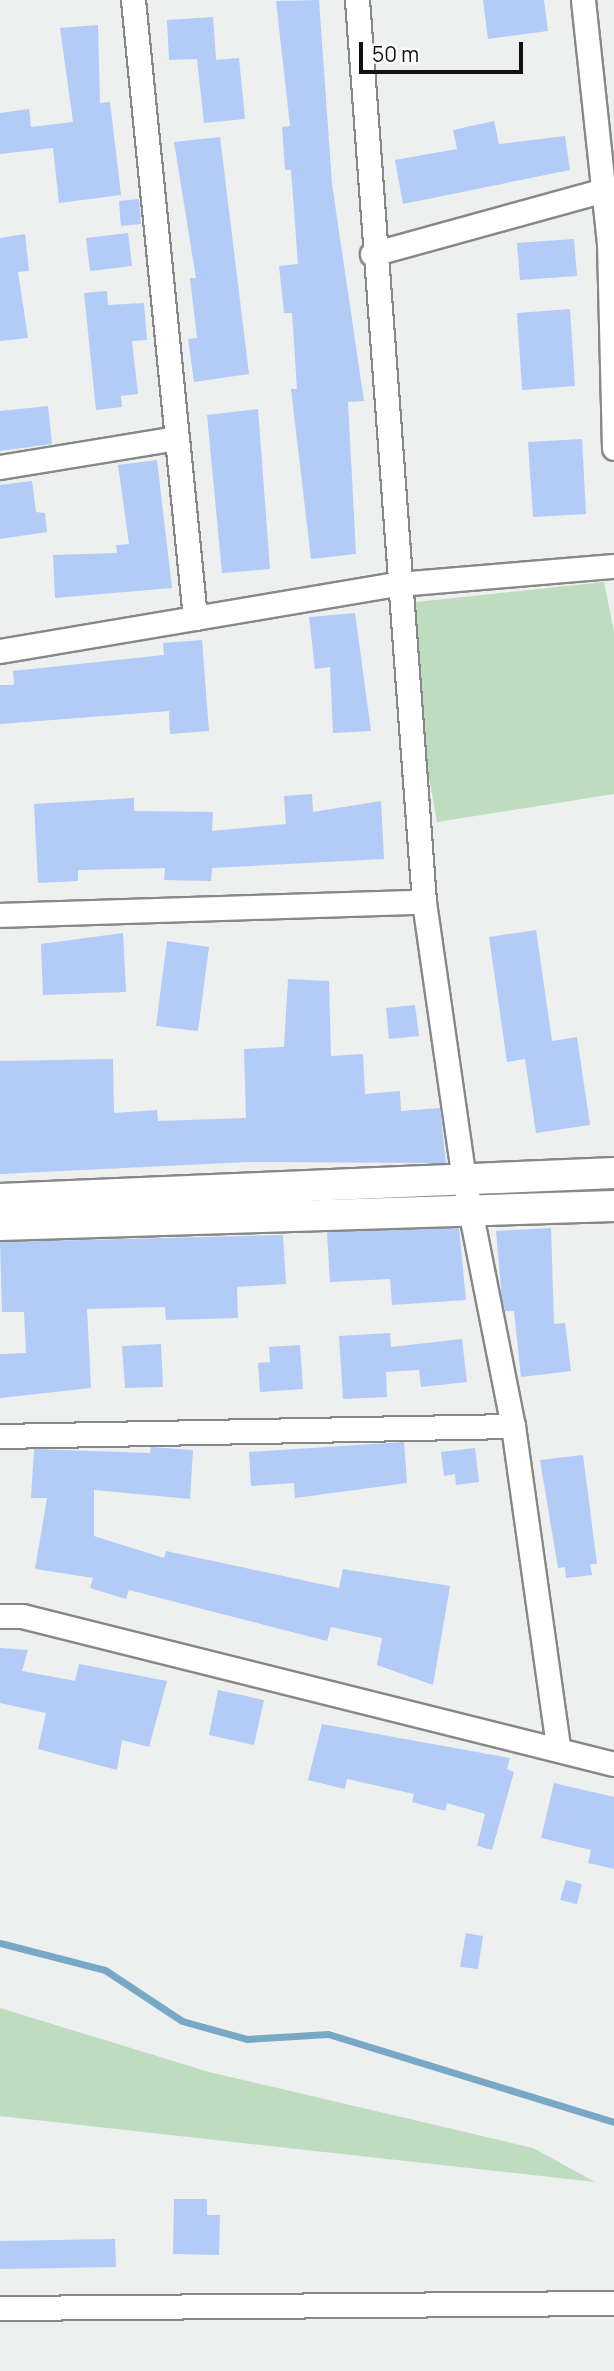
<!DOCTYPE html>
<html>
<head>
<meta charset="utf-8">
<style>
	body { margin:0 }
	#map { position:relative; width:614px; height:2371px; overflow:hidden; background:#eeefef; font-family:Manrope,sans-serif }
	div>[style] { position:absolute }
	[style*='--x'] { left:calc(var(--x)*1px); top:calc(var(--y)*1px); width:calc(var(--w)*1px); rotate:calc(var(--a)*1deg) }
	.green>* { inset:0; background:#bddcc0 }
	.stream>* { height:7px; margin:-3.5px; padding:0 3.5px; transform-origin:3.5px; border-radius:3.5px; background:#77a8c5 }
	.building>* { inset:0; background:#b2cbf7 }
	.roads { filter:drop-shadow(2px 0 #878888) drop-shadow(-2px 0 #878888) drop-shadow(0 2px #878888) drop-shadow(0 -2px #878888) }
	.minor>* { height:23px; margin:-11.5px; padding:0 11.5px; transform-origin:11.5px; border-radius:11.5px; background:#fff }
	.tertiary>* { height:30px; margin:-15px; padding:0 15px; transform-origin:15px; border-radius:15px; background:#fff }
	span { translate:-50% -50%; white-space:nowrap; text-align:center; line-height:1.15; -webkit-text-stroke:5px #fbfcfd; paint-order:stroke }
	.scale { position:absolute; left:359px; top:42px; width:164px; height:32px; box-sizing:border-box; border:4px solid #111112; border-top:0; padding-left:9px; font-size:21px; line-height:24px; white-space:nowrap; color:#111112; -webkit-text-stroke:5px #fbfcfd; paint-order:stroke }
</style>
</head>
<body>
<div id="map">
	<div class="green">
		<i style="clip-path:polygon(604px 582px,614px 632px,614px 794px,437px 822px,398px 604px)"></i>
		<i style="clip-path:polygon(0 2008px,209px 2072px,533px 2148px,595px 2182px,0 2116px)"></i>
	</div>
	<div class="stream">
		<i style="--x:0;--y:1943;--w:108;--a:14.4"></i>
		<i style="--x:105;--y:1970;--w:92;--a:33.5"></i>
		<i style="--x:182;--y:2021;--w:67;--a:15.5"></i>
		<i style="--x:247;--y:2039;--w:81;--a:-3.5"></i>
		<i style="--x:328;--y:2034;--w:299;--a:17.1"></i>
	</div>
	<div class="building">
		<i style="clip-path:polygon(319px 0,332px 184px,364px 401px,348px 402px,356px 554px,311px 559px,291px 389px,297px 389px,292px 313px,284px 313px,279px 266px,298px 264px,291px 170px,285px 170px,282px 127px,290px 126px,276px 1px)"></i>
		<i style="clip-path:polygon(483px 0,544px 0,548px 31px,488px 39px)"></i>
		<i style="clip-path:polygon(213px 17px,216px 60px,239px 58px,245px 119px,204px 123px,197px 59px,169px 60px,167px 20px)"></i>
		<i style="clip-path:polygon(98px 25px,100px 103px,110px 102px,121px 195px,59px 203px,53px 148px,0 154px,0 113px,29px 109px,31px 127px,73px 122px,60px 28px)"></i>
		<i style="clip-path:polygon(494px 121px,499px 144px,565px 136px,570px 170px,403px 204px,395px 160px,457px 149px,453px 130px)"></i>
		<i style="clip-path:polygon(220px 137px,249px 374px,194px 382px,188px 339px,197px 338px,190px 278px,196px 278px,174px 142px)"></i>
		<i style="clip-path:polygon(139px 199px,141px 224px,121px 226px,119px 201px)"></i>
		<i style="clip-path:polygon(128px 233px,132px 266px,90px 271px,86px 238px)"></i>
		<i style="clip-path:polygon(25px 234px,29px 271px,18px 272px,28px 338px,0 341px,0 238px)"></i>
		<i style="clip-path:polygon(574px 239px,577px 276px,520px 280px,517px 243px)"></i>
		<i style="clip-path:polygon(107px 291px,108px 305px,144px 303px,147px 340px,132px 341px,138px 394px,121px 396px,122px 407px,96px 410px,84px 293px)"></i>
		<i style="clip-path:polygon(570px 309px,575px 386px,522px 390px,517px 313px)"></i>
		<i style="clip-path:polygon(48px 406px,52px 444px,0 451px,0 411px)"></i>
		<i style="clip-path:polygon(258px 409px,270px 569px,222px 573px,207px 415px)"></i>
		<i style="clip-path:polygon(582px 439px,586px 514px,533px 517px,528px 442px)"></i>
		<i style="clip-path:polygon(157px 460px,172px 588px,55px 598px,53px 555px,117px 553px,116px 545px,129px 544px,118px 465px)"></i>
		<i style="clip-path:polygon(32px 481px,36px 512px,45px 513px,47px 532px,0 539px,0 485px)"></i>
		<i style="clip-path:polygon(355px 613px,371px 731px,333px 733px,330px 667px,315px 669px,309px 617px)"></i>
		<i style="clip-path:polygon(202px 640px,209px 731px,170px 734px,169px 711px,0 724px,0 685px,14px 685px,13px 671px,164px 655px,163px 643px)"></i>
		<i style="clip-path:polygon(312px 794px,313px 812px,381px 801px,384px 859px,212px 868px,211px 881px,164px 880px,165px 868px,78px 870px,78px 881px,38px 883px,34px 804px,134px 798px,134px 811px,213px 812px,212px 831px,286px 824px,284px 796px)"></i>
		<i style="clip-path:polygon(536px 930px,552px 1041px,577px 1037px,590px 1125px,536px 1133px,525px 1059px,507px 1062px,489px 937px)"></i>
		<i style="clip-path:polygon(123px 933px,126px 992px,43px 995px,41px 944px)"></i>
		<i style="clip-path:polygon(167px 941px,209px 947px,198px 1031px,156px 1026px)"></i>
		<i style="clip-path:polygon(288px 979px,329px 981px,331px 1056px,363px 1054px,365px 1094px,400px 1091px,401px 1111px,440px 1108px,446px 1163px,248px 1162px,0 1174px,0 1061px,113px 1059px,114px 1113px,157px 1110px,158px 1121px,246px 1118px,244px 1049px,284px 1047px)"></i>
		<i style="clip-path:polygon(415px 1005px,419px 1036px,389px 1039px,386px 1008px)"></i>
		<i style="clip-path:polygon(459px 1228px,466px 1300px,392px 1305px,390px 1279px,330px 1282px,327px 1232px)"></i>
		<i style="clip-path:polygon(551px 1228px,554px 1324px,565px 1323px,571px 1371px,521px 1377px,514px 1311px,505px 1311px,502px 1299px,496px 1231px)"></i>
		<i style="clip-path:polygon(283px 1235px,286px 1284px,237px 1287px,238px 1318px,166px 1320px,165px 1307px,87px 1309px,91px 1388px,0 1398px,0 1354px,26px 1353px,24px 1312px,2px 1312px,0 1242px)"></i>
		<i style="clip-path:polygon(390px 1333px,391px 1347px,462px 1339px,467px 1382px,421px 1387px,419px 1370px,386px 1372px,387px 1397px,343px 1399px,339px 1336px)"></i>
		<i style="clip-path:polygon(161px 1344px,163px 1387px,125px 1388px,122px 1346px)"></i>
		<i style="clip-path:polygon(300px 1345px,303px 1389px,260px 1392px,258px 1363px,270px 1362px,269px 1347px)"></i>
		<i style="clip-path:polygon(404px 1442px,407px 1483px,295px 1498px,294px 1483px,251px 1486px,249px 1452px)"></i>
		<i style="clip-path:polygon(151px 1447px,193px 1450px,190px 1499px,94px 1490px,94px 1536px,164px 1558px,166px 1551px,339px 1588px,343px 1569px,450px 1586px,433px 1685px,377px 1665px,382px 1638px,331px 1627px,327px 1641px,129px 1590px,126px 1599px,90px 1588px,93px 1578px,35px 1569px,47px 1498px,31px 1498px,34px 1449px,150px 1453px)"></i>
		<i style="clip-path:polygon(475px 1448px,479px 1482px,456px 1485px,455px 1474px,444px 1476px,441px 1452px)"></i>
		<i style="clip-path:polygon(583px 1455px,597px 1564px,590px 1564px,592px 1575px,566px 1578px,565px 1567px,558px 1568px,540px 1460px)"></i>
		<i style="clip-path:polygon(0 1648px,28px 1650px,22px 1671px,75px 1681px,79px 1664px,167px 1681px,149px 1747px,122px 1740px,117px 1770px,38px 1749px,46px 1713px,0 1703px)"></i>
		<i style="clip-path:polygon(218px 1690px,264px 1700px,254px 1745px,209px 1735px)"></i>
		<i style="clip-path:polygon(322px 1724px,510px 1758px,507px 1769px,514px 1772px,492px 1850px,477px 1846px,485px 1814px,447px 1803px,445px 1811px,412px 1802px,414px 1794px,347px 1779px,345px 1789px,308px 1780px)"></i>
		<i style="clip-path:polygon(554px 1783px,614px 1797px,614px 1869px,588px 1863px,591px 1850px,541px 1838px)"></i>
		<i style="clip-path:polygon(566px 1880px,582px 1884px,577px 1904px,560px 1900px)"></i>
		<i style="clip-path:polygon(466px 1933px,483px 1936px,478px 1969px,460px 1967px)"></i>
		<i style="clip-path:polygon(174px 2199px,207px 2199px,207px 2215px,220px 2215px,219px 2255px,173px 2254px)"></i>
		<i style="clip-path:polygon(115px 2239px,116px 2267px,0 2269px,0 2241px)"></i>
	</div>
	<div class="roads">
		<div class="minor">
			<i style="--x:133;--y:0;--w:621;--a:84.27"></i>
			<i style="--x:357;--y:0;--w:904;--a:85.75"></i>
			<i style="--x:424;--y:902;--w:280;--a:81.8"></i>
			<i style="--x:464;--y:1179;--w:252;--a:78.8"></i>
			<i style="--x:513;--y:1426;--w:324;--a:82"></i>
			<i style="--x:583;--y:0;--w:244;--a:83.9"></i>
			<i style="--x:609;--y:243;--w:205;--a:88.6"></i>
			<i style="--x:372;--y:254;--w:242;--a:-15.4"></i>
			<i style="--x:0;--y:467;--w:179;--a:-9.3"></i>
			<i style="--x:0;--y:651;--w:404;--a:-9.6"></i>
			<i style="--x:398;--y:584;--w:217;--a:-4.8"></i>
			<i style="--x:0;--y:915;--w:424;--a:-1.8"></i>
			<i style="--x:0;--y:1436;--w:513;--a:-1.12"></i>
			<i style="--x:0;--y:1616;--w:22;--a:0"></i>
			<i style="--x:22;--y:1616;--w:610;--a:14.04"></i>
			<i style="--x:0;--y:2308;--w:614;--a:-0.47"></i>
		</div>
		<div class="tertiary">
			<i style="--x:0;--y:1199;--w:615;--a:-2.42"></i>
			<i style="--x:0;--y:1225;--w:614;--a:-1.77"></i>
		</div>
	</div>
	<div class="scale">50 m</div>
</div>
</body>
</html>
